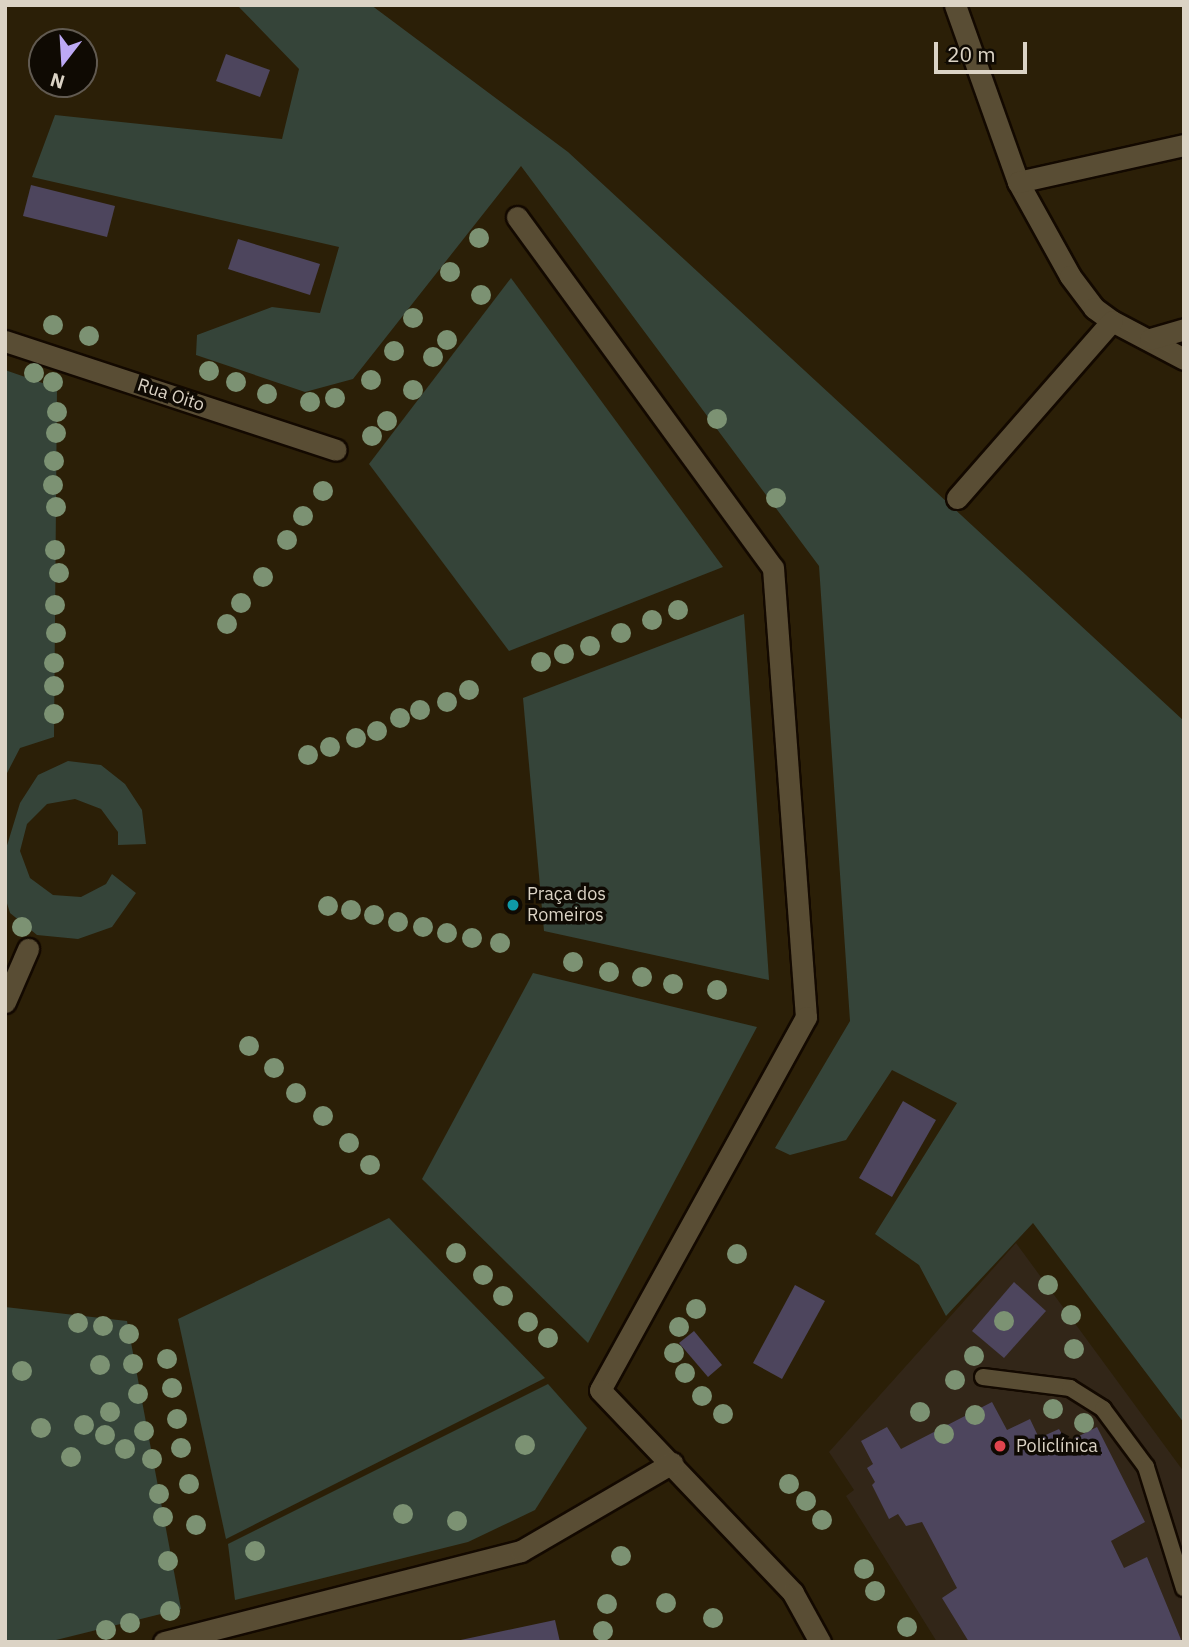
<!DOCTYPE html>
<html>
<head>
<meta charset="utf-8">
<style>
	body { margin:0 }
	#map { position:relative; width:1189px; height:1647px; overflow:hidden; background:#2b1f07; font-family:"IBM Plex Sans",sans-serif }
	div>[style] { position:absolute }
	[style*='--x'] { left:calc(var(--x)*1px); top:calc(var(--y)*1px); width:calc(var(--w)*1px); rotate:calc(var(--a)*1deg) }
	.medical>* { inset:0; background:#322618 }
	.green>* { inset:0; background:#354439 }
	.building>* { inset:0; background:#4d455d }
	.roads { filter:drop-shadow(2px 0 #130900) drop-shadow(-2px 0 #130900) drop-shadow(0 2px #130900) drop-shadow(0 -2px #130900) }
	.lane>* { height:16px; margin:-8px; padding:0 8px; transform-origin:8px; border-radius:8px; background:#594d34 }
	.street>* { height:21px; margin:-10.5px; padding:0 10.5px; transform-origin:10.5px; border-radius:10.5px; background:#594d34 }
	.trees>* { width:20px; height:20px; margin:-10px; border-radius:50%; background:#7c9273 }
	.dots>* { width:19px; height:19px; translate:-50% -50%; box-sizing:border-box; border:4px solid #0f0a03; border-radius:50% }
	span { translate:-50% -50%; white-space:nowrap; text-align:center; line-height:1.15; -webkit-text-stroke:7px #0f0a03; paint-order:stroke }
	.street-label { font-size:18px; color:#dbd3c5 }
	.poi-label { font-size:18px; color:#dbd3c5 }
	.left { translate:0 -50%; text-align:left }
	.frame { position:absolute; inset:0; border:7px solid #dbd3c5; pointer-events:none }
	.north { position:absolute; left:28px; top:28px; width:70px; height:70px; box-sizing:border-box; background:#0f0a03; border:2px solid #615a51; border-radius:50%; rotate:197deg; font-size:19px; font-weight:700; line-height:28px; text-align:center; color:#dbd3c5 }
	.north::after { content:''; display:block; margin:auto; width:24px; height:32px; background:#bda9f5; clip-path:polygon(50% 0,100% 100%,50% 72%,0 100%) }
	.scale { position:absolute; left:934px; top:42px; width:93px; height:32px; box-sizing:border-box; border:4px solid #dbd3c5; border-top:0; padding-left:9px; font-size:21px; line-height:24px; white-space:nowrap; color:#dbd3c5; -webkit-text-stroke:5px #0f0a03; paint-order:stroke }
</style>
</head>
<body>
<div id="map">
	<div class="medical">
		<i style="clip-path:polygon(1016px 1243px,1184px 1472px,1184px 1642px,937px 1642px,846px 1496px,854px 1490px,829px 1452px)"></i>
	</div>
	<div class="green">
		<i style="clip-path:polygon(237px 5px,371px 5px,568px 152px,1184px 721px,1184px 1423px,1033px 1223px,946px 1316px,919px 1265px,875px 1234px,957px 1103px,892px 1070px,846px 1140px,790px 1155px,775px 1148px,850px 1021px,819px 566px,521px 166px,353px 379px,305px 392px,196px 355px,197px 335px,272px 307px,320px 313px,339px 247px,32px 177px,55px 115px,282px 139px,299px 69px)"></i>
		<i style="clip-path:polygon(511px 278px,723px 567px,509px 651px,369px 464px)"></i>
		<i style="clip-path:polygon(5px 370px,57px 388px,54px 737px,20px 748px,5px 777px)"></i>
		<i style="clip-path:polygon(744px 614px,769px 980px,544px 931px,523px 698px)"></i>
		<i style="clip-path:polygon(68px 761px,101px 765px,125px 784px,142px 810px,146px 844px,118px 845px,118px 832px,101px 809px,75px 799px,47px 804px,27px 824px,20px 851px,30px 878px,53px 895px,81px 897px,106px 884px,112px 874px,136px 893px,112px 927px,78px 939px,37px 935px,10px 913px,5px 897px,5px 852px,20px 803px,38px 775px)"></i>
		<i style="clip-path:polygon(533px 973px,757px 1027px,588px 1343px,422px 1179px)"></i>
		<i style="clip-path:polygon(389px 1218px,545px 1378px,226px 1539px,178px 1319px)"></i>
		<i style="clip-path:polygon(5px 1307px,127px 1321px,181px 1609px,48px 1642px,5px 1642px)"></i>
		<i style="clip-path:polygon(548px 1384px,587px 1428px,535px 1510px,468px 1542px,235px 1600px,228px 1544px)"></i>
	</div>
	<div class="building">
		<i style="clip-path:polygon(226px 54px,270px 70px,260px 97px,216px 81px)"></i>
		<i style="clip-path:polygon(31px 185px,115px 206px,107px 237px,23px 216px)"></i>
		<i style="clip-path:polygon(238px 239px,320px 264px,310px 295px,228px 269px)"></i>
		<i style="clip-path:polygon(903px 1101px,936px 1120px,892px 1197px,859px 1178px)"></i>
		<i style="clip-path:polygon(1014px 1282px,1046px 1311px,1004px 1358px,972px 1331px)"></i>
		<i style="clip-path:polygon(795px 1285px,825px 1301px,782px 1379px,753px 1363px)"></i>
		<i style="clip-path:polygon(694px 1331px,722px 1365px,708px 1377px,679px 1343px)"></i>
		<i style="clip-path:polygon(992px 1402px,1007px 1430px,1030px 1419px,1039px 1438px,1059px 1429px,1067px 1442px,1097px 1427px,1145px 1522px,1111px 1541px,1124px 1568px,1147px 1557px,1182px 1642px,969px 1642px,942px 1598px,957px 1588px,922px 1522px,906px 1526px,898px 1514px,889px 1519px,872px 1485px,875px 1482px,867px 1468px,873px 1464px,861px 1441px,887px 1427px,901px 1449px)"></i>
		<i style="clip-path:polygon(555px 1620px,560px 1642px,457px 1642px,456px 1641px)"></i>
	</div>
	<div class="roads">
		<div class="lane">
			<i style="--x:983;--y:1377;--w:88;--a:7.2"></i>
			<i style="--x:1070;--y:1388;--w:39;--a:32"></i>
			<i style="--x:1103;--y:1409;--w:72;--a:53.4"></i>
			<i style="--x:1146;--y:1467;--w:127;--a:72.6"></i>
		</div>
		<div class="street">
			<i style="--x:955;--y:5;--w:188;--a:70.4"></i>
			<i style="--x:1018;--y:182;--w:107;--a:61"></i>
			<i style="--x:1070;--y:276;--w:40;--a:53"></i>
			<i style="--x:1094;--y:308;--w:22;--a:36"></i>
			<i style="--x:1112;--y:321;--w:81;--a:27.8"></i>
			<i style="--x:1018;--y:182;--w:170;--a:-12.6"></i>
			<i style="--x:517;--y:217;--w:434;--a:53.9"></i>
			<i style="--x:773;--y:568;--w:450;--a:85.8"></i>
			<i style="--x:806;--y:1017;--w:426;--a:118.9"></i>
			<i style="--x:600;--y:1390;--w:280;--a:46.4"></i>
			<i style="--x:793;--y:1593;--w:56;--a:61.1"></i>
			<i style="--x:1150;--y:339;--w:35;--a:-16"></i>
			<i style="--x:5;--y:341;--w:348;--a:18.2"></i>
			<i style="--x:957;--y:498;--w:235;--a:-48.8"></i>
			<i style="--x:5;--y:1002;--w:58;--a:-66.5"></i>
			<i style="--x:164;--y:1642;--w:368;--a:-14.3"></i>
			<i style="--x:521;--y:1551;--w:175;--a:-30.2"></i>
		</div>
	</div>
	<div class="trees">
		<i style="left:479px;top:238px"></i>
		<i style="left:450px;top:272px"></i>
		<i style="left:481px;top:295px"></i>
		<i style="left:413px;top:318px"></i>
		<i style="left:53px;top:325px"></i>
		<i style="left:89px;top:336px"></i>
		<i style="left:447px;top:340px"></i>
		<i style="left:394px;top:351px"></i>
		<i style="left:433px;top:357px"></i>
		<i style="left:209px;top:371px"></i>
		<i style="left:34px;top:373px"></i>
		<i style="left:371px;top:380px"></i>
		<i style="left:53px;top:382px"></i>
		<i style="left:236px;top:382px"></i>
		<i style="left:413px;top:390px"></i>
		<i style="left:267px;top:394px"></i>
		<i style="left:335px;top:398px"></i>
		<i style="left:310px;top:402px"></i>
		<i style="left:57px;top:412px"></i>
		<i style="left:717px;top:419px"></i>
		<i style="left:387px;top:421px"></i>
		<i style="left:56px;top:433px"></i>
		<i style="left:372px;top:436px"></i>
		<i style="left:54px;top:461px"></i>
		<i style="left:53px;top:485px"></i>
		<i style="left:323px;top:491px"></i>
		<i style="left:776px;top:498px"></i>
		<i style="left:56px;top:507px"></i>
		<i style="left:303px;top:516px"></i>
		<i style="left:287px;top:540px"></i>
		<i style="left:55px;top:550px"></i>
		<i style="left:59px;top:573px"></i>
		<i style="left:263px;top:577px"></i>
		<i style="left:241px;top:603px"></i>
		<i style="left:55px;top:605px"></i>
		<i style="left:678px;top:610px"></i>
		<i style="left:652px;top:620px"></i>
		<i style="left:227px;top:624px"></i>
		<i style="left:56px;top:633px"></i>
		<i style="left:621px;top:633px"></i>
		<i style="left:590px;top:646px"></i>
		<i style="left:564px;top:654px"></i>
		<i style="left:541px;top:662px"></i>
		<i style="left:54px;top:663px"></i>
		<i style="left:54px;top:686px"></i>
		<i style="left:469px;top:690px"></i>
		<i style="left:447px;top:702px"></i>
		<i style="left:420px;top:710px"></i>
		<i style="left:54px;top:714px"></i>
		<i style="left:400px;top:718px"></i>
		<i style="left:377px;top:731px"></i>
		<i style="left:356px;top:738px"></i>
		<i style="left:330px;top:747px"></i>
		<i style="left:308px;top:755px"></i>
		<i style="left:328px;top:906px"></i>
		<i style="left:351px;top:910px"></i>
		<i style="left:374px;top:915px"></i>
		<i style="left:398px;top:922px"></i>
		<i style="left:22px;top:927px"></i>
		<i style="left:423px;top:927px"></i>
		<i style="left:447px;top:933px"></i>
		<i style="left:472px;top:938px"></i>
		<i style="left:500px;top:943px"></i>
		<i style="left:573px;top:962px"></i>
		<i style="left:609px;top:972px"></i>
		<i style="left:642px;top:977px"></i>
		<i style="left:673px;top:984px"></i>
		<i style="left:717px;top:990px"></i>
		<i style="left:249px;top:1046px"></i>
		<i style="left:274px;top:1068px"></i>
		<i style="left:296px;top:1093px"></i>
		<i style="left:323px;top:1116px"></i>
		<i style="left:349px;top:1143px"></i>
		<i style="left:370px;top:1165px"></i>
		<i style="left:456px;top:1253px"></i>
		<i style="left:737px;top:1254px"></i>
		<i style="left:483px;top:1275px"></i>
		<i style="left:1048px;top:1285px"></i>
		<i style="left:503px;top:1296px"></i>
		<i style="left:696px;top:1309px"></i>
		<i style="left:1071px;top:1315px"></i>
		<i style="left:1004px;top:1321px"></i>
		<i style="left:528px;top:1322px"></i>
		<i style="left:78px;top:1323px"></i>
		<i style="left:103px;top:1326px"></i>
		<i style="left:679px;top:1327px"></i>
		<i style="left:129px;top:1334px"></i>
		<i style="left:548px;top:1338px"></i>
		<i style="left:1074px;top:1349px"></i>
		<i style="left:674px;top:1353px"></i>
		<i style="left:974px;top:1356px"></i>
		<i style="left:167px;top:1359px"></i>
		<i style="left:133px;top:1364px"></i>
		<i style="left:100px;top:1365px"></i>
		<i style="left:22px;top:1371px"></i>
		<i style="left:685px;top:1373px"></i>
		<i style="left:955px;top:1380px"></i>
		<i style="left:172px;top:1388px"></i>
		<i style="left:138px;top:1394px"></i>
		<i style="left:702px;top:1396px"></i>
		<i style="left:1053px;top:1409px"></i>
		<i style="left:110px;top:1412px"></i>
		<i style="left:920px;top:1412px"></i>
		<i style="left:723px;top:1414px"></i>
		<i style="left:975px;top:1415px"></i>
		<i style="left:177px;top:1419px"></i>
		<i style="left:1084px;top:1423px"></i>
		<i style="left:84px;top:1425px"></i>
		<i style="left:41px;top:1428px"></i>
		<i style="left:144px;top:1431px"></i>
		<i style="left:944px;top:1434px"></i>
		<i style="left:105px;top:1435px"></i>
		<i style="left:525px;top:1445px"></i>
		<i style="left:181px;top:1448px"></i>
		<i style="left:125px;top:1449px"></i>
		<i style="left:71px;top:1457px"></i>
		<i style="left:152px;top:1459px"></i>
		<i style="left:189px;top:1484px"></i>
		<i style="left:789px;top:1484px"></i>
		<i style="left:159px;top:1494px"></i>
		<i style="left:806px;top:1501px"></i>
		<i style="left:403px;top:1514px"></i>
		<i style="left:163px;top:1517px"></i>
		<i style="left:822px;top:1520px"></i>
		<i style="left:457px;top:1521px"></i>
		<i style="left:196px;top:1525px"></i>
		<i style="left:255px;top:1551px"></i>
		<i style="left:621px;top:1556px"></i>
		<i style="left:168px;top:1561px"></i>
		<i style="left:864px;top:1569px"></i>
		<i style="left:875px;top:1591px"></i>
		<i style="left:666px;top:1603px"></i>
		<i style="left:607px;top:1604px"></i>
		<i style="left:170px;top:1611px"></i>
		<i style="left:713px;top:1618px"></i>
		<i style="left:130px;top:1623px"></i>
		<i style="left:907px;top:1627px"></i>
		<i style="left:106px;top:1630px"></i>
		<i style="left:603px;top:1631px"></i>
	</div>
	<div class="dots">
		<i style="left:513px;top:905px;background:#0f9aa8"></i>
		<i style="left:1000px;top:1446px;background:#e0444e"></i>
	</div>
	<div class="street-label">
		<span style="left:171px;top:395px;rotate:18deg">Rua Oito</span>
	</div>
	<div class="poi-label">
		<span class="left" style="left:527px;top:905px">Praça dos<br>Romeiros</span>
		<span class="left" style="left:1016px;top:1446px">Policlínica</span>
	</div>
	<div class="frame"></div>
	<div class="north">N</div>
	<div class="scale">20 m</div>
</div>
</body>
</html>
